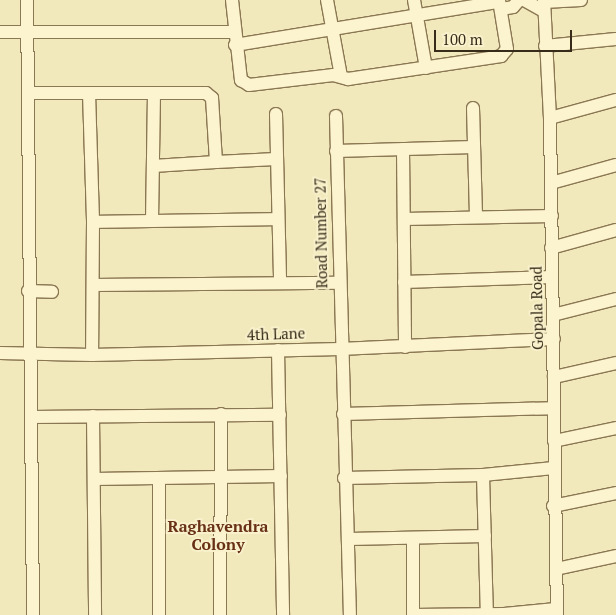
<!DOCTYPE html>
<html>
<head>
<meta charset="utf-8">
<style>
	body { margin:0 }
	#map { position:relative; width:616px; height:615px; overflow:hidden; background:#f1e8bb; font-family:"PT Serif",serif }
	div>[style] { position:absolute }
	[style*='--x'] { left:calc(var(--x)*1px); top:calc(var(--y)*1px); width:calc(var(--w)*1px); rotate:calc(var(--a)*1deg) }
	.roads { filter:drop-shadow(1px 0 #8a7753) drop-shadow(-1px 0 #8a7753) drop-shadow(0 1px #8a7753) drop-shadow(0 -1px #8a7753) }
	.minor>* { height:12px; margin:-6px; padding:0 6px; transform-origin:6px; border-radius:6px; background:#fcf4ce }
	span { translate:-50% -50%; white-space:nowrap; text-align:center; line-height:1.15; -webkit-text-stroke:4px #f8f1cb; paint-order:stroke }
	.street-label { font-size:15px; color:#372c1a }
	.neighbourhood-label { font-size:16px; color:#683115; font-weight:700 }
	.scale { position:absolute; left:434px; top:30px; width:138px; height:22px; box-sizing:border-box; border:2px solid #372c1a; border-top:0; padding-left:6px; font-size:15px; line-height:18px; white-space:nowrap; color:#372c1a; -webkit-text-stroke:4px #f8f1cb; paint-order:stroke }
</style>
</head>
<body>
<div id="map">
	<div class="roads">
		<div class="minor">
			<i style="--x:27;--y:0;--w:615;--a:89.44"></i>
			<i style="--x:232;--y:0;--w:81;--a:83.6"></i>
			<i style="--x:241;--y:80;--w:9;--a:32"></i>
			<i style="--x:249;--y:85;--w:85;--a:-6.8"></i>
			<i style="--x:333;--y:75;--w:16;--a:15"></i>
			<i style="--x:348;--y:79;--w:155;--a:-8.5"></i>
			<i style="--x:501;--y:56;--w:9;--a:-49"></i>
			<i style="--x:507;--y:49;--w:50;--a:-99.3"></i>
			<i style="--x:327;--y:0;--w:77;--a:79.6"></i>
			<i style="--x:414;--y:0;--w:69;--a:80"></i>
			<i style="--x:524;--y:0;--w:23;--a:29"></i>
			<i style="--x:544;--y:0;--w:118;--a:87.1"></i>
			<i style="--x:550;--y:118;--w:497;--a:89.2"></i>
			<i style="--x:544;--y:2;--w:37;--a:-3"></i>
			<i style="--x:501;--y:9;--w:12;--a:-9"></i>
			<i style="--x:513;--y:7;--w:9;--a:-49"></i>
			<i style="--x:0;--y:32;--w:233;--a:0"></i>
			<i style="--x:235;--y:45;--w:267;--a:-9.3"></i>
			<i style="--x:545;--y:46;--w:71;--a:-5.6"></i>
			<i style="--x:28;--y:93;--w:178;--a:0"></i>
			<i style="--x:206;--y:93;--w:8;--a:40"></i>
			<i style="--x:212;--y:98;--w:64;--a:86.4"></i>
			<i style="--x:216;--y:162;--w:60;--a:-2.9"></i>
			<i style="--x:89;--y:93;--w:129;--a:88.2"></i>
			<i style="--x:93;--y:222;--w:133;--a:90.4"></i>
			<i style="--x:473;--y:108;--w:109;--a:88.4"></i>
			<i style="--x:276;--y:114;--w:169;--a:88.6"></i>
			<i style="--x:336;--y:116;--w:499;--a:88.4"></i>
			<i style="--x:550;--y:118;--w:68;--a:-15.3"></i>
			<i style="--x:403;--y:149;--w:198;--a:89.4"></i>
			<i style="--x:336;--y:151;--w:138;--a:-1.7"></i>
			<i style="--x:153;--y:166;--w:63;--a:-3.6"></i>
			<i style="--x:551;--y:183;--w:67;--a:-15.5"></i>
			<i style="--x:404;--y:219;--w:148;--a:-1.2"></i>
			<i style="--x:152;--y:221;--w:128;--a:-89.1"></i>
			<i style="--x:93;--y:222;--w:185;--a:-0.9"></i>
			<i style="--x:551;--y:248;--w:67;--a:-15.5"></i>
			<i style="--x:404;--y:282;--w:148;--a:-1.9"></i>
			<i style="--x:93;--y:285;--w:246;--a:-0.5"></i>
			<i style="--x:28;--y:291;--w:24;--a:2"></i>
			<i style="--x:553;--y:315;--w:65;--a:-14.3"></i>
			<i style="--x:278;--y:350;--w:265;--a:88.9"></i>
			<i style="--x:0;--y:353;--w:92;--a:1.2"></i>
			<i style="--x:92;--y:355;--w:248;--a:-1.4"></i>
			<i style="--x:340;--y:349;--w:214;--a:-2.7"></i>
			<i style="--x:554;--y:377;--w:64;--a:-12.7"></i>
			<i style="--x:343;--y:414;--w:210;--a:-1.6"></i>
			<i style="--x:93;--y:416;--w:199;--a:89.4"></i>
			<i style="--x:31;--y:417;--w:249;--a:-0.5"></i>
			<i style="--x:554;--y:441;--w:63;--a:-11.8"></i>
			<i style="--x:483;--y:475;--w:139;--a:88.4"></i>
			<i style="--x:159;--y:478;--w:137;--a:90"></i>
			<i style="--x:344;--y:478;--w:139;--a:-1.2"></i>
			<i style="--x:483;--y:475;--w:71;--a:-5.6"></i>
			<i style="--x:94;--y:479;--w:187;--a:-0.9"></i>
			<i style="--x:553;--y:506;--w:64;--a:-11.7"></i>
			<i style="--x:349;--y:539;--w:136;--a:-1.3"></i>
			<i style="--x:556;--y:569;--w:61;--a:-12.2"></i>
			<i style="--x:220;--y:615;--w:201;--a:-89.7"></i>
			<i style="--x:413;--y:615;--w:91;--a:-0.6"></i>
			<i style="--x:504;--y:614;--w:52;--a:-5.5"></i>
			<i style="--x:413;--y:615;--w:77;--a:-90"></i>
		</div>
	</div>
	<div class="street-label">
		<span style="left:321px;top:233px;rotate:-91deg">Road Number 27</span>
		<span style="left:537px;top:308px;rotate:-91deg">Gopala Road</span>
		<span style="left:276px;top:334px;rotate:-2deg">4th Lane</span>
	</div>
	<div class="neighbourhood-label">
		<span style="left:218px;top:535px">Raghavendra<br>Colony</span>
	</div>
	<div class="scale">100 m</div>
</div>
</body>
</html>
